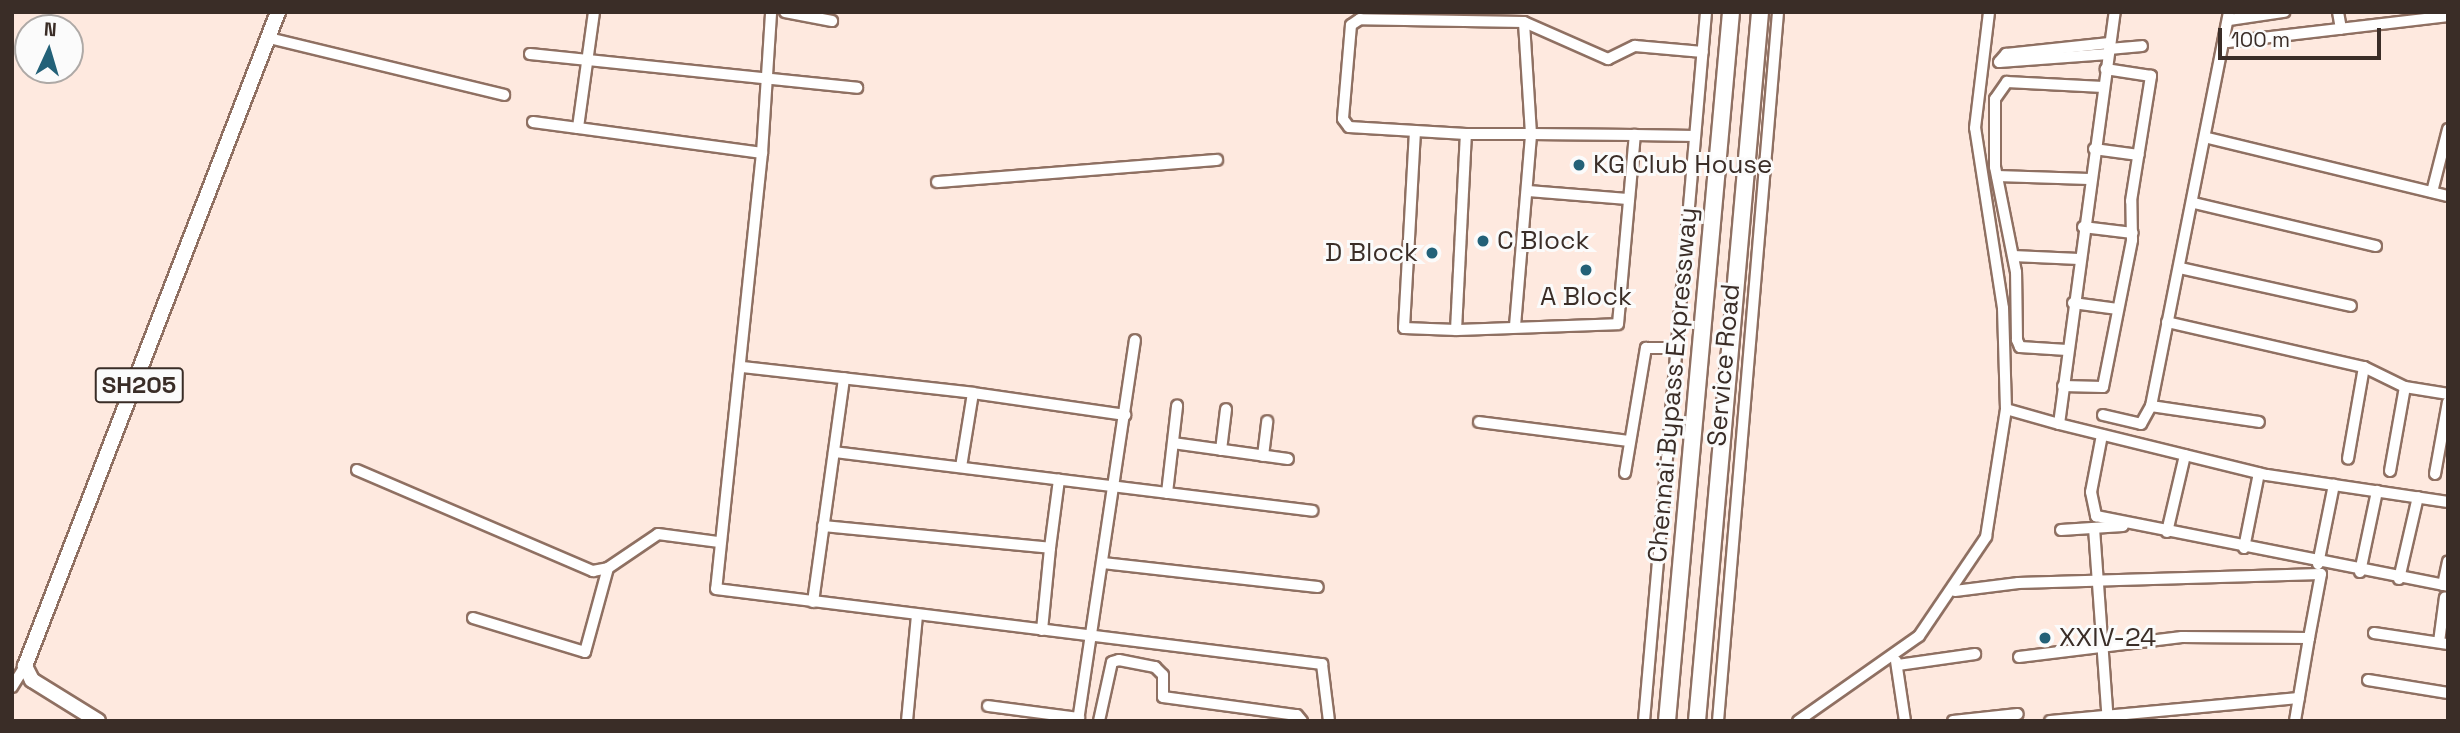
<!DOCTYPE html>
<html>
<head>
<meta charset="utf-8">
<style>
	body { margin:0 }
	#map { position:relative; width:2460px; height:733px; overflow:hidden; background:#fee9df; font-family:"Space Grotesk",sans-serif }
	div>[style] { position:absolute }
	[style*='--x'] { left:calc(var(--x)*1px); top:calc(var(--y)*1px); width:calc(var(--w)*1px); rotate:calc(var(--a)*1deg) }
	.roads { filter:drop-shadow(2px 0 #8f7062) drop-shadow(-2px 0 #8f7062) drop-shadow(0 2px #8f7062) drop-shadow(0 -2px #8f7062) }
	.minor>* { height:10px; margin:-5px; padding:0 5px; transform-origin:5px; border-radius:5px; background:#fff }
	.major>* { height:14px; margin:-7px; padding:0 7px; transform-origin:7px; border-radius:7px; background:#fff }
	.highway>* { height:16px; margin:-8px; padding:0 8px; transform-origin:8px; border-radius:8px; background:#fff }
	.dots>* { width:19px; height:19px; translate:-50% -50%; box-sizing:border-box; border:4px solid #fbfbfb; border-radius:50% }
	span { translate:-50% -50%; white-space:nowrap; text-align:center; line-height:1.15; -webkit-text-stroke:6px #fbfbfb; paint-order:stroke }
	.shield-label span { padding:2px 5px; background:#fbfbfb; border:2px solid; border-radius:5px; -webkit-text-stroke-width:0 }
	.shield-label { font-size:24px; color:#3a2d27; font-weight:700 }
	.poi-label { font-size:26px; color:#3a2d27 }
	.left { translate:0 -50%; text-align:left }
	.right { translate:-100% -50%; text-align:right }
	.street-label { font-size:26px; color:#3a2d27 }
	.frame { position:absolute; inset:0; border:14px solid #3a2d27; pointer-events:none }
	.north { position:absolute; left:14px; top:14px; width:70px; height:70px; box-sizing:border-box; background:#fbfbfb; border:2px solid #aea9a6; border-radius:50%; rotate:4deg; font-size:19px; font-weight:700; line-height:28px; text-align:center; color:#3a2d27 }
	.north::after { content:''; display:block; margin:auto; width:24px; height:32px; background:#236178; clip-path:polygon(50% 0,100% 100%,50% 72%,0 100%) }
	.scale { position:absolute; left:2218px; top:28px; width:163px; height:32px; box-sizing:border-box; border:4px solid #3a2d27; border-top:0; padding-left:9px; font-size:21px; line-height:24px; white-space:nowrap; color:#3a2d27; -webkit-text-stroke:5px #fbfbfb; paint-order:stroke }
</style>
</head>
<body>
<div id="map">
	<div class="roads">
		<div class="minor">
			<i style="--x:594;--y:12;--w:117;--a:97.9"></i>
			<i style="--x:578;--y:128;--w:186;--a:7.7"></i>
			<i style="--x:762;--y:153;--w:141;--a:-86.3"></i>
			<i style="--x:785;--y:12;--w:48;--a:10.8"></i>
			<i style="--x:2338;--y:12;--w:17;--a:80"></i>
			<i style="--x:2229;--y:20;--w:56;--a:-8.3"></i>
			<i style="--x:1524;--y:22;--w:92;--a:23.8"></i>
			<i style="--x:1608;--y:59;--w:30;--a:-26"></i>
			<i style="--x:1635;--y:46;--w:68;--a:5"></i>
			<i style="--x:269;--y:38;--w:242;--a:13.6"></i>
			<i style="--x:2228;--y:42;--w:222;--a:-6.7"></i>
			<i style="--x:2109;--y:49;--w:33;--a:-5"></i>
			<i style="--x:530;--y:54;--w:329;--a:5.9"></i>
			<i style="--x:2108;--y:54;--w:109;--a:175.8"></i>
			<i style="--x:1999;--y:62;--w:11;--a:-49"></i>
			<i style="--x:2006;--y:54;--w:104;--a:-6.1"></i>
			<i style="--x:533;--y:122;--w:45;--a:7.6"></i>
			<i style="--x:1415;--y:131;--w:197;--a:93.2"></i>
			<i style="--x:1404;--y:328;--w:52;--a:2.2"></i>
			<i style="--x:1456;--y:330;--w:162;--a:-2.1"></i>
			<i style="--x:1618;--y:324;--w:190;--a:-84.9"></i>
			<i style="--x:2208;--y:138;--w:247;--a:13.6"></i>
			<i style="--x:2094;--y:149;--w:45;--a:7.6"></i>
			<i style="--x:762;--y:153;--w:438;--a:96"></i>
			<i style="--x:716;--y:589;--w:611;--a:7.06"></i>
			<i style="--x:1322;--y:664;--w:57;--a:83"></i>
			<i style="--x:1997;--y:176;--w:92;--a:1.9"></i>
			<i style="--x:937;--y:182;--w:281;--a:-4.5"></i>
			<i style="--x:1527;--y:191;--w:102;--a:4.5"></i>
			<i style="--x:2432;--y:192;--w:65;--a:-75.7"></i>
			<i style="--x:2194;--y:203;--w:187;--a:13.3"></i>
			<i style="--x:2083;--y:227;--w:50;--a:6.8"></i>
			<i style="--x:2013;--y:256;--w:66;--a:2.6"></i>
			<i style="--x:2180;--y:268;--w:175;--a:12.5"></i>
			<i style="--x:2073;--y:303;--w:45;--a:7.6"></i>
			<i style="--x:2167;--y:322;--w:202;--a:12.9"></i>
			<i style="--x:2364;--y:367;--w:93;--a:99.9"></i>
			<i style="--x:1515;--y:326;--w:193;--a:-85.2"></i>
			<i style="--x:1531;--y:134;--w:112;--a:-93.6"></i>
			<i style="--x:1524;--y:22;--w:164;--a:-179"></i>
			<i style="--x:1360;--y:19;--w:11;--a:146"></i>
			<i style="--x:1351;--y:25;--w:94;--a:94.9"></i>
			<i style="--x:1343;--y:119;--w:10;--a:53"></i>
			<i style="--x:1349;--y:127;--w:117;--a:3.4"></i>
			<i style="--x:1466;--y:134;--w:65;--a:0"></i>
			<i style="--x:1531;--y:134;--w:104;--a:0.6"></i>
			<i style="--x:1635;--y:135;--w:60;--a:1"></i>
			<i style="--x:1456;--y:330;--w:196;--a:-87.1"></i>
			<i style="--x:2067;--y:350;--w:47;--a:-176.3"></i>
			<i style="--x:2020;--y:347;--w:8;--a:-113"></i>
			<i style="--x:2017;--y:340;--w:68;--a:-90.8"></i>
			<i style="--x:2016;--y:272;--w:107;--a:-101.3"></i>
			<i style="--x:1995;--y:167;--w:68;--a:-90"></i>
			<i style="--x:1995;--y:99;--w:21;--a:-55"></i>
			<i style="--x:2007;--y:82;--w:96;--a:3"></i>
			<i style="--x:743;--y:367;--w:231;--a:6.4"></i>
			<i style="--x:2364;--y:367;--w:46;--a:26"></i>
			<i style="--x:2405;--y:387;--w:44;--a:9.2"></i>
			<i style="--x:2063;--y:386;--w:40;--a:1.4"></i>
			<i style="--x:2103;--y:387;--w:150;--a:-78.8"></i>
			<i style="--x:2132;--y:240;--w:39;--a:-91"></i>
			<i style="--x:2131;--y:201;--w:127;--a:-80.9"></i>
			<i style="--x:2151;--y:76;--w:46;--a:-171.2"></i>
			<i style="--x:2151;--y:406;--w:109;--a:8.4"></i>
			<i style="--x:2006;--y:409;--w:55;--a:15.8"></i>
			<i style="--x:2059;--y:424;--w:416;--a:-82.3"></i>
			<i style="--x:2103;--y:415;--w:39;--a:13"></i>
			<i style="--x:2141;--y:424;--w:21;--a:-61"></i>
			<i style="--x:2151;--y:406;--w:402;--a:-78.8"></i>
			<i style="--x:1479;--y:422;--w:152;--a:7.2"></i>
			<i style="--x:2059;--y:424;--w:214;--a:13.8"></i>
			<i style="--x:2267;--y:475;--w:183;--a:8.5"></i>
			<i style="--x:2102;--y:435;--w:58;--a:100.9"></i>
			<i style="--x:2091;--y:492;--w:25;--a:78"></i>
			<i style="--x:2096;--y:516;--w:359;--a:11.2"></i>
			<i style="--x:1173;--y:443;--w:116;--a:7.9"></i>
			<i style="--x:1221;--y:450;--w:41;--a:-83"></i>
			<i style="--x:834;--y:452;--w:482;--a:7"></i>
			<i style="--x:1263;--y:456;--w:35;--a:-83"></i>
			<i style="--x:961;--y:467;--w:75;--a:-80.8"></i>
			<i style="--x:973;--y:393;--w:154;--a:8.2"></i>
			<i style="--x:357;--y:470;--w:257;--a:23.2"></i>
			<i style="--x:593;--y:571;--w:15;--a:-11"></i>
			<i style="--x:608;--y:568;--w:60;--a:-34.2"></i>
			<i style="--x:658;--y:534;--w:62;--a:7.5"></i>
			<i style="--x:2390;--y:471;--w:85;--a:-79.9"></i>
			<i style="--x:1625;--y:473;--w:127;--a:-80.5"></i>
			<i style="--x:1646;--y:348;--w:31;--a:0"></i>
			<i style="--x:2435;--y:474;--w:73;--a:-79.8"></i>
			<i style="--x:1167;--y:493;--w:88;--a:-83.4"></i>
			<i style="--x:823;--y:526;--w:228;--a:5.5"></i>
			<i style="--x:1050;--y:548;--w:69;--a:-82.5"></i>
			<i style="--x:2094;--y:528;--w:194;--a:85.9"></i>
			<i style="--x:2061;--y:530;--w:62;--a:-3.7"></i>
			<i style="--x:2167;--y:532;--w:79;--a:-76.8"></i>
			<i style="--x:2244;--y:548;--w:76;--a:-78.7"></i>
			<i style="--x:1103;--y:563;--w:216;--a:6.4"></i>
			<i style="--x:2318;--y:564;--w:81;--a:-78.6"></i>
			<i style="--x:2360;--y:572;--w:83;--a:-78.1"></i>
			<i style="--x:2399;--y:579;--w:84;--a:-77"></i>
			<i style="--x:2443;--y:585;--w:24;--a:-78"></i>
			<i style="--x:1955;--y:591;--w:64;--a:-7.2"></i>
			<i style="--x:2018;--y:583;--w:303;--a:-1.7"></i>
			<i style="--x:2321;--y:574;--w:65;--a:100.6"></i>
			<i style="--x:813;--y:602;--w:226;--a:-82.1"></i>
			<i style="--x:473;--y:618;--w:117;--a:16.9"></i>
			<i style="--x:585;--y:652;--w:87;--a:-74.7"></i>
			<i style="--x:1042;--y:630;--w:82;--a:-84.4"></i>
			<i style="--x:2374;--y:633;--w:75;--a:8.5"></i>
			<i style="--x:2439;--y:642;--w:45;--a:-82.4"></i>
			<i style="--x:2019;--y:657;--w:164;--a:-7"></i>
			<i style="--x:2182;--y:637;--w:127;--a:0.5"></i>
			<i style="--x:2309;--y:638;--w:84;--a:99.6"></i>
			<i style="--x:1896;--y:661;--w:61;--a:81.5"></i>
			<i style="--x:1898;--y:665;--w:78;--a:-8.1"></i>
			<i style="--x:2368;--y:680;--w:81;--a:9.2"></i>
			<i style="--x:12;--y:687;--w:25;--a:-58"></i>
			<i style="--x:988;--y:706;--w:92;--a:7.5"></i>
			<i style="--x:907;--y:721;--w:106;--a:-84.6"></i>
			<i style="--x:1078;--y:721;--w:385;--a:-81.5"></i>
			<i style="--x:1099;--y:721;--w:60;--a:-77.6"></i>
			<i style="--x:1112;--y:662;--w:7;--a:-16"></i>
			<i style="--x:1119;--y:660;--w:37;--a:11"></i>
			<i style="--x:1155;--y:667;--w:11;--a:45"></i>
			<i style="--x:1163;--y:675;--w:22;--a:90"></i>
			<i style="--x:1163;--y:697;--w:135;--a:7.7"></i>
			<i style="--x:1297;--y:715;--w:8;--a:50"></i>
			<i style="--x:1644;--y:721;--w:712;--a:-85"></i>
			<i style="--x:1718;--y:721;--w:712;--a:-85.16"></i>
			<i style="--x:1798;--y:721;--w:148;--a:-35.1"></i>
			<i style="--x:1919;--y:636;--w:120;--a:-55.9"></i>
			<i style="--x:1986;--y:537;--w:130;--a:-81.1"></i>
			<i style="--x:2006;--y:409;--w:101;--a:-91.7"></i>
			<i style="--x:2003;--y:308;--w:182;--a:-98.8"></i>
			<i style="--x:1975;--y:128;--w:117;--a:-83.1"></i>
			<i style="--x:1953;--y:721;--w:65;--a:-6.1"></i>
			<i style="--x:2050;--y:721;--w:250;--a:-5.3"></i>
		</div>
		<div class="major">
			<i style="--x:98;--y:721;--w:78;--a:-148.2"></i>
			<i style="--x:32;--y:680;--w:16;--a:-117"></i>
			<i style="--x:25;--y:666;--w:701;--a:-68.85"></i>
		</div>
		<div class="highway">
			<i style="--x:1667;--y:721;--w:712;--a:-84.84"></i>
			<i style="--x:1697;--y:721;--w:712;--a:-84.92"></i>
		</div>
	</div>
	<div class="dots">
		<i style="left:1579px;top:165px;background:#236178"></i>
		<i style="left:1483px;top:241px;background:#236178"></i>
		<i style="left:1432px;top:253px;background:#236178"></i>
		<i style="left:1586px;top:270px;background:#236178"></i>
		<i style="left:2045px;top:638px;background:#236178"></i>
	</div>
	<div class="shield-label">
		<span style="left:139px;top:385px">SH205</span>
	</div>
	<div class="poi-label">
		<span class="left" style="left:1593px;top:165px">KG Club House</span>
		<span class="left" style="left:1497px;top:241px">C Block</span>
		<span class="right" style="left:1418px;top:253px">D Block</span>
		<span style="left:1586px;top:297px">A Block</span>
		<span class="left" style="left:2059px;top:638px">XXIV-24</span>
	</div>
	<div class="street-label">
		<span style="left:1724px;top:365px;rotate:-85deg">Service Road</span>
		<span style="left:1673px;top:385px;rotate:-85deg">Chennai Bypass Expressway</span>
	</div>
	<div class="frame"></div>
	<div class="north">N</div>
	<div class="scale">100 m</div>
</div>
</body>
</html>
